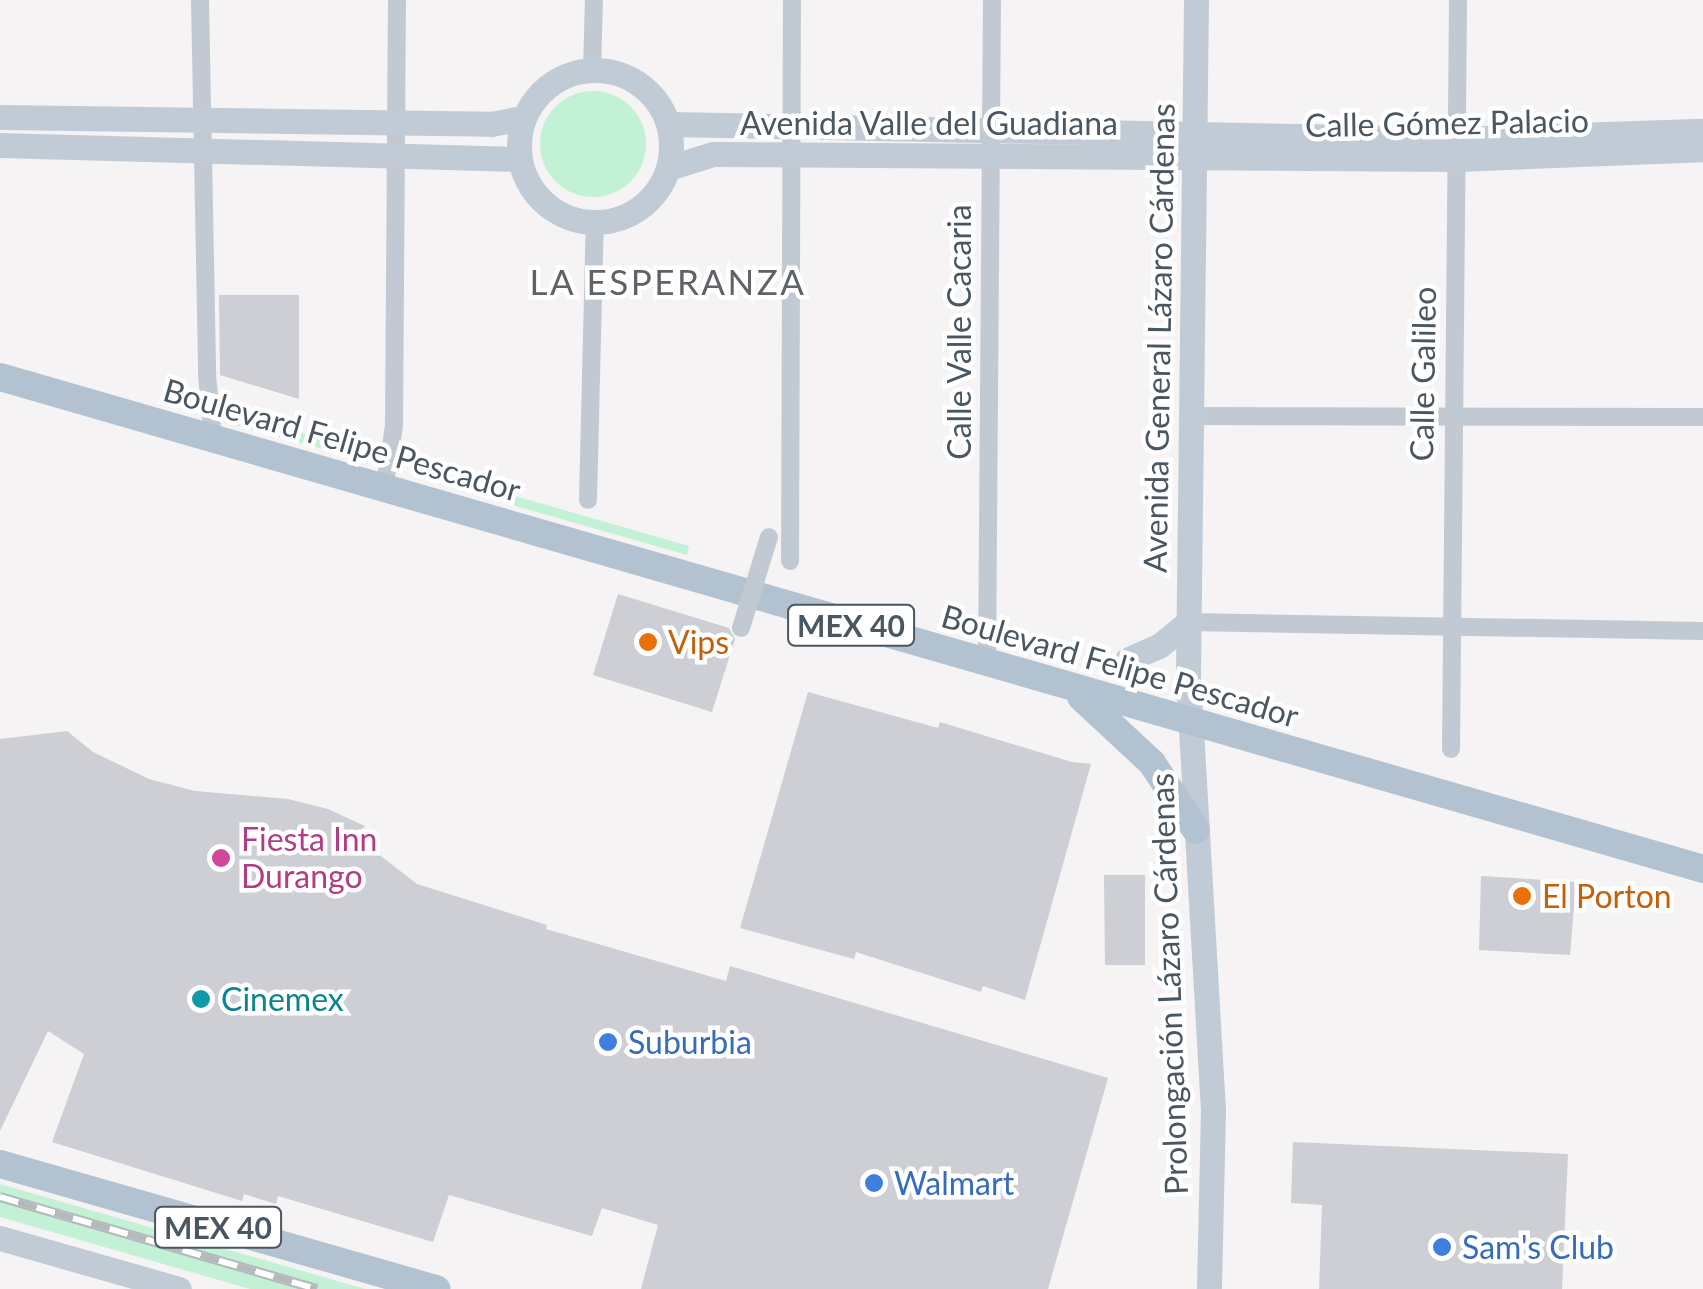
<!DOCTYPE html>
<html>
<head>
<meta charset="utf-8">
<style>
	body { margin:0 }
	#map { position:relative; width:1703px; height:1289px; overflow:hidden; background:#f5f3f3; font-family:Lato,sans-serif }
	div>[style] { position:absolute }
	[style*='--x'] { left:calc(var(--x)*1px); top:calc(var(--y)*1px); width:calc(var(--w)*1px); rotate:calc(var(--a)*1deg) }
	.green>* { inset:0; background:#c3f1d5 }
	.round { border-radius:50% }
	.building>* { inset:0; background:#cdcfd5 }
	.street>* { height:18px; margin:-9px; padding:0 9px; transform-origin:9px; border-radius:9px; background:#c1cad2 }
	.secondary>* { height:25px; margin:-12.5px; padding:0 12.5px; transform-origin:12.5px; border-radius:12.5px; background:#c1cbd6 }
	.secondary>.ring { margin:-12.5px; padding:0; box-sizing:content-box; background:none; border:25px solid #c1cbd6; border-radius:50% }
	.primary>* { height:28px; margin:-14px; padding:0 14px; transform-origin:14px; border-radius:14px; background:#b3c2d1 }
	.rail>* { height:10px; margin-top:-5px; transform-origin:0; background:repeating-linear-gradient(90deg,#fff 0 19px,#b5b8bd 0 38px); box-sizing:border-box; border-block:2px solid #b5b8bd }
	.street-bridge>* { height:18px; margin:-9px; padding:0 9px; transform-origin:9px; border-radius:9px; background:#c1cad2 }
	.dots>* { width:28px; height:28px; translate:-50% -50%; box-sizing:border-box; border:5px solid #fff; border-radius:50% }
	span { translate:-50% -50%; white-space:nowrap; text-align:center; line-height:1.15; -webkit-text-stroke:9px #fff; paint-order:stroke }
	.shield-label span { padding:2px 8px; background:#fff; border:2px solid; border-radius:8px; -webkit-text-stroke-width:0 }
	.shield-label { font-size:30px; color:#4a5661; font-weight:700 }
	.street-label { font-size:32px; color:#4a5661 }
	.food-label { font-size:32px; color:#c56008 }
	.left { translate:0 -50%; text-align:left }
	.hotel-label { font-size:32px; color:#b23c85 }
	.culture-label { font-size:32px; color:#0d838f }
	.shop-label { font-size:32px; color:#366cbe }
	.neighbourhood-label { font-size:35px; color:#5f6368; letter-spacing:2.5px }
</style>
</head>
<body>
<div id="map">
	<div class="green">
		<i class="round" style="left:540px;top:91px;width:106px;height:106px"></i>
		<i style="clip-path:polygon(226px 412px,364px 450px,360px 459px,224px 422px)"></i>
		<i style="clip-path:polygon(498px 491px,689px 546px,687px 555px,495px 500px)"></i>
		<i style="clip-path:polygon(0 1184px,365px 1289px,250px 1289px,0 1217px)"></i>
	</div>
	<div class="building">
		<i style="clip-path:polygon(219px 295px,299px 295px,299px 399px,220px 375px)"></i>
		<i style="clip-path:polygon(618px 594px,729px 628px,735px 639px,712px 712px,593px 675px)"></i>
		<i style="clip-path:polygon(808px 692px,938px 728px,940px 722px,1072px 762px,1091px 764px,1025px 1000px,983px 986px,981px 992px,856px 952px,854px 959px,740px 928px)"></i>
		<i style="clip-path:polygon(67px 731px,93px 752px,149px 779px,195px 791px,288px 799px,328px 809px,365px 826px,355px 836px,417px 884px,547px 925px,546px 929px,726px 981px,730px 966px,1108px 1078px,1048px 1289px,641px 1289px,658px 1225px,602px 1208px,592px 1236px,449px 1195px,433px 1242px,278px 1196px,276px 1204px,244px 1194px,242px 1201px,52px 1142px,84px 1054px,48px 1031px,0 1131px,0 739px)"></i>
		<i style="clip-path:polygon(1104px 875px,1145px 875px,1145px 965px,1105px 965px)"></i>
		<i style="clip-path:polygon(1481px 876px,1576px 882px,1570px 955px,1479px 950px)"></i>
		<i style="clip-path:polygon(1293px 1142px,1568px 1154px,1562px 1289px,1319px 1289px,1322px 1205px,1291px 1203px)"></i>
	</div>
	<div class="street">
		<i style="--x:200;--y:0;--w:375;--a:88.9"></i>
		<i style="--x:207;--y:375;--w:63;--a:84.6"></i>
		<i style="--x:592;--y:70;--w:70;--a:-88.4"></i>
		<i style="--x:1191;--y:416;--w:512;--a:0.11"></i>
		<i style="--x:384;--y:489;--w:64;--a:-81"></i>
		<i style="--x:394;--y:426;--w:426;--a:-89.6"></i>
		<i style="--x:588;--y:500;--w:278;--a:-88.6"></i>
		<i style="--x:790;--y:561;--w:561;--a:-89.8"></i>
		<i style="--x:1189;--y:622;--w:514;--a:1"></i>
		<i style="--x:987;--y:664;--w:664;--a:-89.57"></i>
		<i style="--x:1451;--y:749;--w:749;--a:-89.46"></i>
	</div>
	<div class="secondary">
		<i style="--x:1196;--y:0;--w:677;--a:90.68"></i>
		<i style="--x:1188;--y:677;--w:434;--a:86.7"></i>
		<i style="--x:1213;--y:1110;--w:179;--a:91.3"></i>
		<i class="ring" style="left:519px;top:70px;width:127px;height:127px"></i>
		<i style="--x:0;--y:117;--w:491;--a:0.8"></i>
		<i style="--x:491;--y:124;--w:33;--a:-11"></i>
		<i style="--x:668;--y:124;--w:789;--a:1.09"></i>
		<i style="--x:1457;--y:139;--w:246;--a:-1.9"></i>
		<i style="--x:0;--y:145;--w:519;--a:1.55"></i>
		<i style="--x:668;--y:168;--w:47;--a:-17.3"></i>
		<i style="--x:713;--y:154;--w:744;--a:0.39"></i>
		<i style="--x:1457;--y:159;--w:246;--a:-2.3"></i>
		<i style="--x:1127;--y:660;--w:35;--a:-24"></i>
		<i style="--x:1159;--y:646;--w:38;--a:-39"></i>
		<i style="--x:0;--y:1238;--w:186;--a:15.9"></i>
	</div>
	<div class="primary">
		<i style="--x:0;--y:377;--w:1773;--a:16.11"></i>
		<i style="--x:1081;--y:697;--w:97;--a:42.9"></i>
		<i style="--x:1152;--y:763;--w:80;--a:56.7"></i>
		<i style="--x:0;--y:1164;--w:454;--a:16"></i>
	</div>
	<div class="rail">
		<i style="--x:0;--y:1197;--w:330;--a:16.2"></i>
	</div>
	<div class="street-bridge">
		<i style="--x:741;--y:628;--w:95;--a:-72.9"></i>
	</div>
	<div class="dots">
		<i style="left:648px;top:642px;background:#e8710a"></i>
		<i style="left:221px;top:858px;background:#d1479c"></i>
		<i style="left:1522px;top:896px;background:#e8710a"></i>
		<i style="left:201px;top:999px;background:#0f9aa8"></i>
		<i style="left:608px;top:1042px;background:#3f7fe0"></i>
		<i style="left:874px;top:1183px;background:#3f7fe0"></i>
		<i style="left:1442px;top:1247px;background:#3f7fe0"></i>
	</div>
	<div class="shield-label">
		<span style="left:851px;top:625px">MEX 40</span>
		<span style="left:218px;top:1227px">MEX 40</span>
	</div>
	<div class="street-label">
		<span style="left:929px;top:123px">Avenida Valle del Guadiana</span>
		<span style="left:1447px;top:123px;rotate:-1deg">Calle Gómez Palacio</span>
		<span style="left:959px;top:332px;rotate:-90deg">Calle Valle Cacaria</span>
		<span style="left:1159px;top:338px;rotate:-89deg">Avenida General Lázaro Cárdenas</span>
		<span style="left:1423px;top:374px;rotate:-89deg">Calle Galileo</span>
		<span style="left:342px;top:440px;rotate:16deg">Boulevard Felipe Pescador</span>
		<span style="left:1120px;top:666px;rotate:16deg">Boulevard Felipe Pescador</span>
		<span style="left:1169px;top:984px;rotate:-92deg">Prolongación Lázaro Cárdenas</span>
	</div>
	<div class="food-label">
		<span class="left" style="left:668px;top:642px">Vips</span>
		<span class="left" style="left:1542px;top:896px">El Porton</span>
	</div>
	<div class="hotel-label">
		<span class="left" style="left:241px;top:858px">Fiesta Inn<br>Durango</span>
	</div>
	<div class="culture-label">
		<span class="left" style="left:221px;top:999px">Cinemex</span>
	</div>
	<div class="shop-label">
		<span class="left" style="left:628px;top:1042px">Suburbia</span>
		<span class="left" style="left:894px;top:1183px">Walmart</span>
		<span class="left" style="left:1462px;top:1247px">Sam's Club</span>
	</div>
	<div class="neighbourhood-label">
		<span style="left:668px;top:281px">LA ESPERANZA</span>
	</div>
</div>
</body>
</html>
